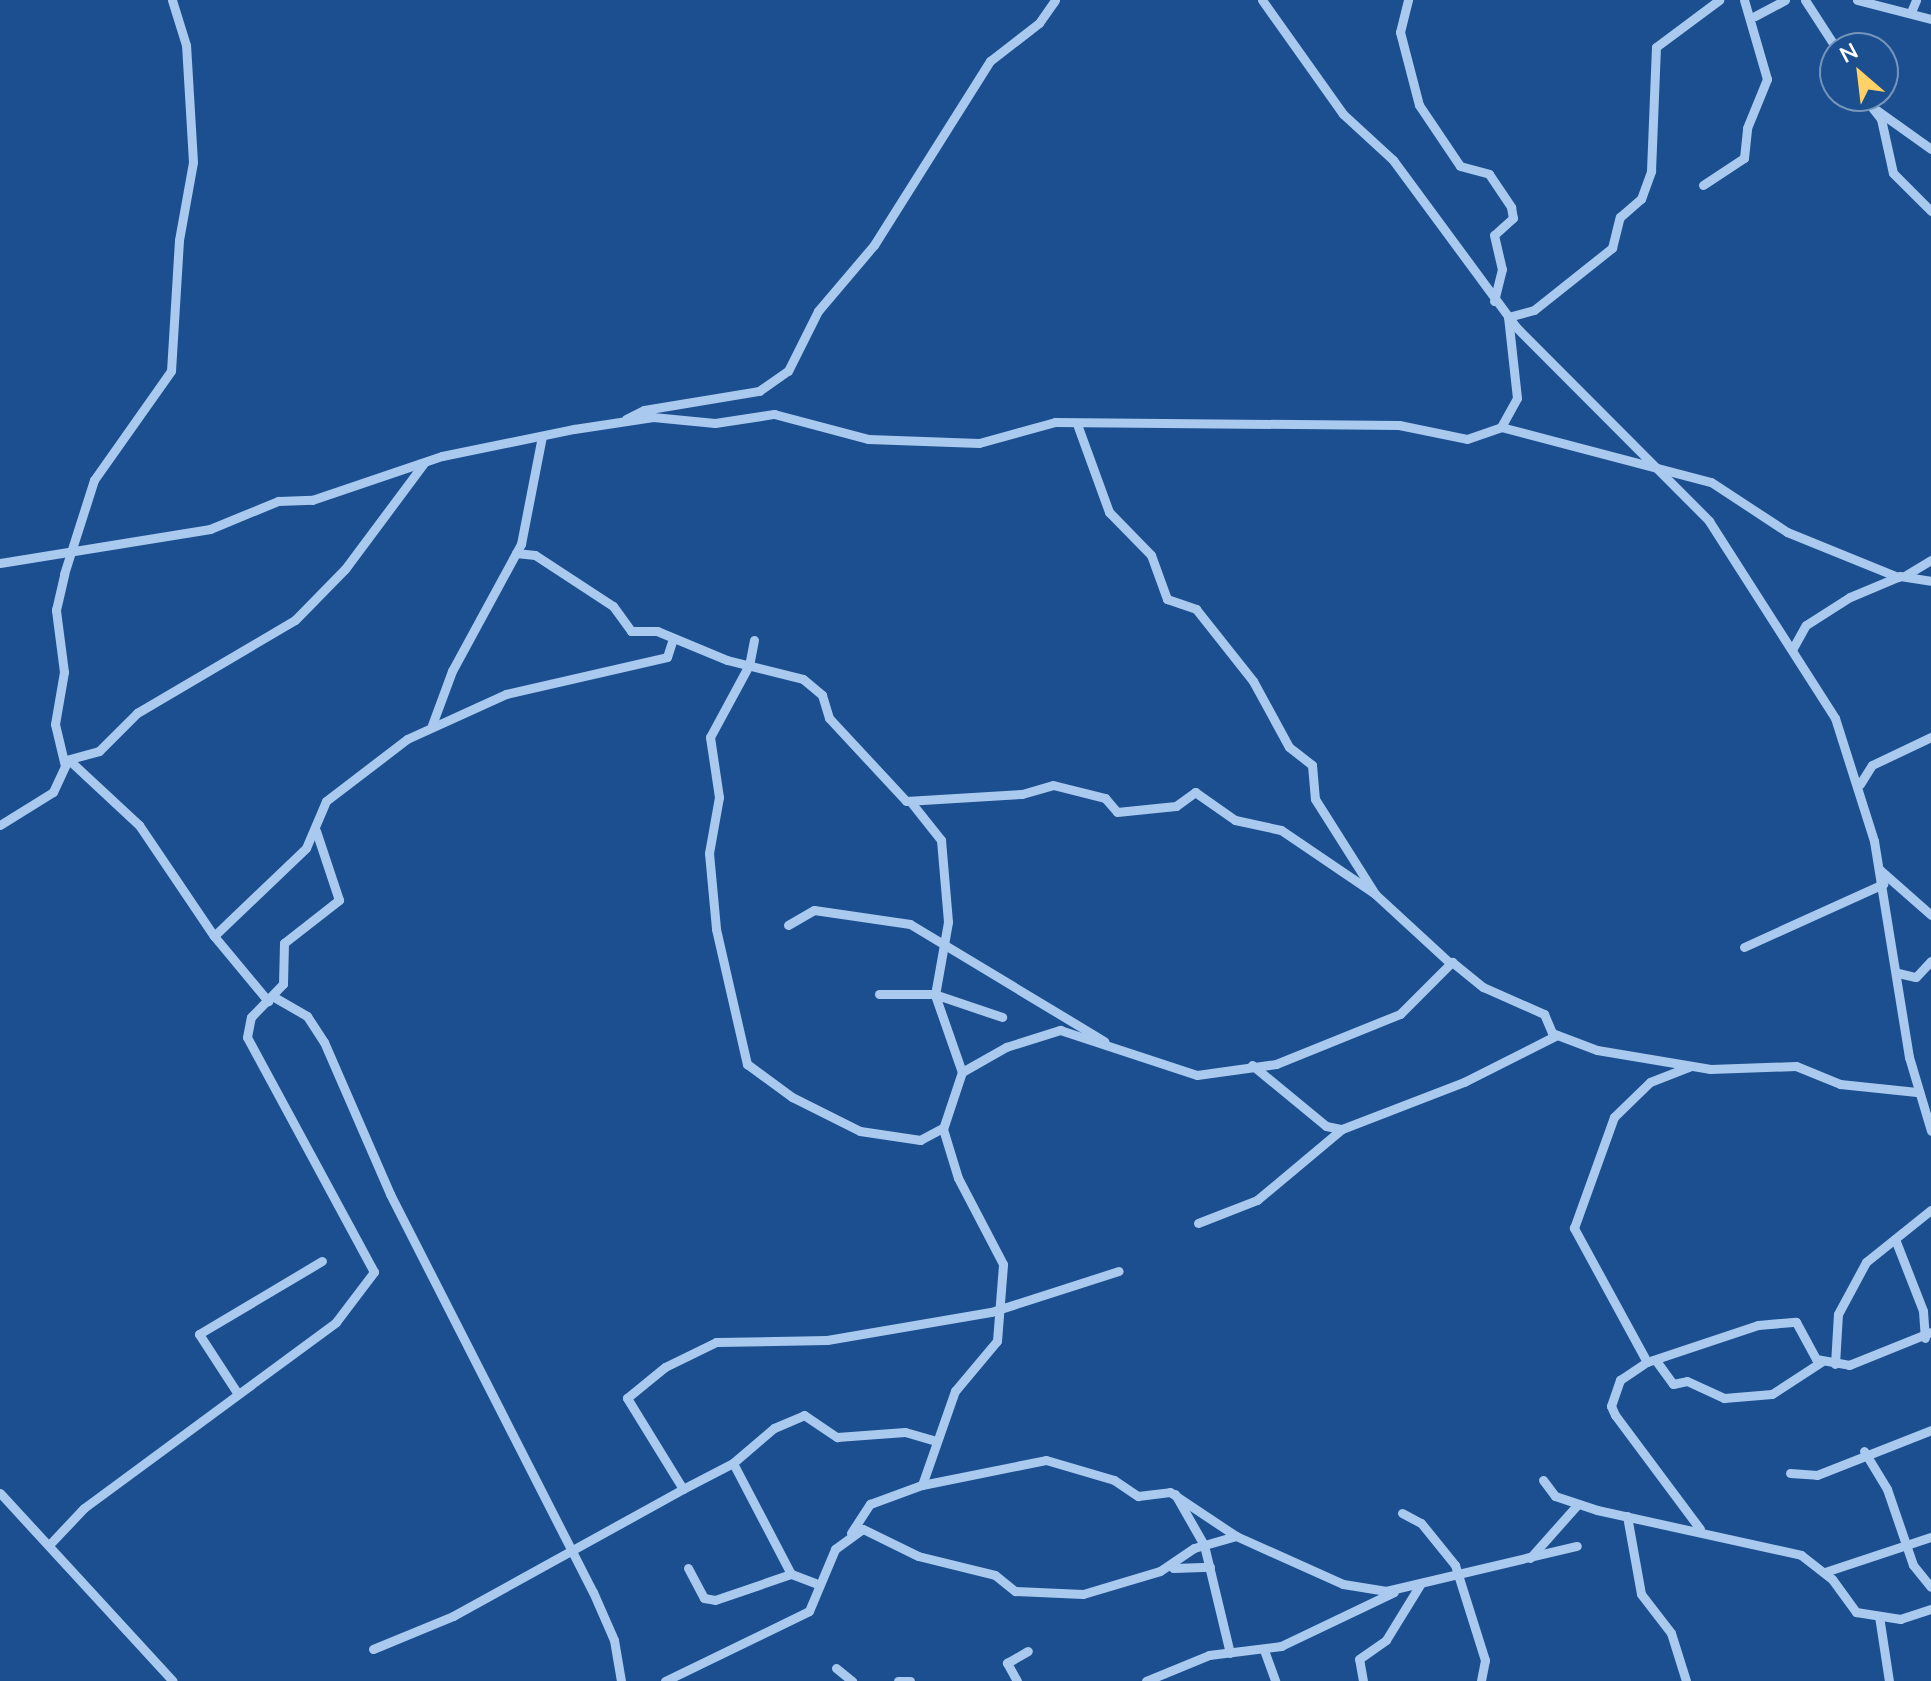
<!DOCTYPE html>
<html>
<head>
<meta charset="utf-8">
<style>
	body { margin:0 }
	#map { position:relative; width:1931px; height:1681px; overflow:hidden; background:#1b4f8f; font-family:Mulish,sans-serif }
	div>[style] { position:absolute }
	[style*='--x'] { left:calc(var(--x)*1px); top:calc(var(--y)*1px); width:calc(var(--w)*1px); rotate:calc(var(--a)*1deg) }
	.minor>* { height:9px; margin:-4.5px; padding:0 4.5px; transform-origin:4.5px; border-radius:4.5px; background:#a9c9ee }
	span { translate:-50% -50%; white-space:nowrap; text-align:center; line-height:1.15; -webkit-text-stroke:8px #1b4f8f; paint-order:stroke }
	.north { position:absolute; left:1819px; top:32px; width:80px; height:80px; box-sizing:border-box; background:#1b4f8f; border:2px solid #7695bc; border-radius:50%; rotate:332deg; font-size:22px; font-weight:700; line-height:32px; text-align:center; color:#fff }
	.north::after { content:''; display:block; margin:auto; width:28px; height:36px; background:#ffd166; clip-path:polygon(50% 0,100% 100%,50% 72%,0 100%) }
</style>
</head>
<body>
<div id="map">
	<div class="minor">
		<i style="--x:1262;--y:0;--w:140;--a:54.6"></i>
		<i style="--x:1343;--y:114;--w:68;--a:42.6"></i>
		<i style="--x:1393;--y:160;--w:207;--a:53.6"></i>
		<i style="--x:1516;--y:327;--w:274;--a:45.1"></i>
		<i style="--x:1709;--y:521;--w:234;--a:57.4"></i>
		<i style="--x:1835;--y:718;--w:129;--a:72.4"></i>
		<i style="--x:1874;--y:841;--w:219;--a:80.8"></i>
		<i style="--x:1909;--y:1057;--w:77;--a:73.4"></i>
		<i style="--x:1408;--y:0;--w:33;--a:104"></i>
		<i style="--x:1400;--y:32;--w:75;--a:75.4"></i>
		<i style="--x:1419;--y:105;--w:73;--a:56.1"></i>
		<i style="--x:1460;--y:166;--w:30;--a:15"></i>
		<i style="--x:1489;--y:174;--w:40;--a:56"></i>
		<i style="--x:1511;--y:207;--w:11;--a:80"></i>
		<i style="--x:1513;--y:218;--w:25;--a:138"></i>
		<i style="--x:1494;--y:235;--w:35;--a:77"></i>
		<i style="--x:1502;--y:269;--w:33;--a:104"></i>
		<i style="--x:1805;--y:0;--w:57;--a:57.1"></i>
		<i style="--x:1857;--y:0;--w:76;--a:14.4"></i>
		<i style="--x:1911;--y:12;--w:13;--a:-67"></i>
		<i style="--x:1755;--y:16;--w:34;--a:-28"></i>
		<i style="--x:1863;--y:96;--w:29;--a:52"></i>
		<i style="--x:1881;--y:119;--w:55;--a:77.5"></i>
		<i style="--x:1893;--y:173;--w:54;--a:45"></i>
		<i style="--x:1875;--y:109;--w:69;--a:35.5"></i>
		<i style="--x:1703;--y:185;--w:49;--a:-33.4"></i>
		<i style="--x:1744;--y:158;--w:30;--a:-84"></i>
		<i style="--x:1747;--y:128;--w:53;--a:-67.8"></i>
		<i style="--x:1767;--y:79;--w:82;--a:-106.2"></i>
		<i style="--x:626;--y:419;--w:20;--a:-27"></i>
		<i style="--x:644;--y:410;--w:117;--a:-9.4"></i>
		<i style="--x:759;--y:391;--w:35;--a:-35"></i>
		<i style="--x:788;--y:371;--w:67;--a:-63.4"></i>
		<i style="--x:818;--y:311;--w:87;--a:-49.7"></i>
		<i style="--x:874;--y:245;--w:218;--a:-57.8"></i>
		<i style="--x:990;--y:61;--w:62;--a:-37.8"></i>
		<i style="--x:1039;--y:23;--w:28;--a:-55"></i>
		<i style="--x:1077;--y:424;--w:94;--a:70"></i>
		<i style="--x:1109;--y:512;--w:60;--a:45.7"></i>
		<i style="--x:1151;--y:555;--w:47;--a:70"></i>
		<i style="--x:1167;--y:599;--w:31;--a:19"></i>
		<i style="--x:1196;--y:609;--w:92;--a:51.6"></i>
		<i style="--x:1253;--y:681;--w:75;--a:61.4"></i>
		<i style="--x:1289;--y:747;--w:29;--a:38"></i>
		<i style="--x:1312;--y:765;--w:34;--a:85"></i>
		<i style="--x:1315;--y:799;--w:112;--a:57.7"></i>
		<i style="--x:1375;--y:894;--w:100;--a:42.6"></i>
		<i style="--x:1501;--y:427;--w:33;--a:-61"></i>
		<i style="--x:1517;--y:398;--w:81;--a:-96.3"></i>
		<i style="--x:1508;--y:317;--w:27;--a:-15"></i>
		<i style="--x:1534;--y:310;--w:100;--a:-38.5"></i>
		<i style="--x:1612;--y:248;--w:32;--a:-76"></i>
		<i style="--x:1620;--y:217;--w:28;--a:-41"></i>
		<i style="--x:1641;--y:199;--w:30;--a:-70"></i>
		<i style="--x:1651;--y:171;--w:124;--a:-87.7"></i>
		<i style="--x:1656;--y:47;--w:79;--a:-36.7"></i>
		<i style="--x:516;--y:553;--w:19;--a:6"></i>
		<i style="--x:535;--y:555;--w:93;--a:33.2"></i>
		<i style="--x:613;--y:606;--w:31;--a:54"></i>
		<i style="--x:631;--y:631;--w:26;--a:0"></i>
		<i style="--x:657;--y:631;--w:76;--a:22.5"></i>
		<i style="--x:727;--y:660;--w:78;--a:14"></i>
		<i style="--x:803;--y:679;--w:25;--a:40"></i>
		<i style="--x:822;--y:695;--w:24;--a:73"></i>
		<i style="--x:829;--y:718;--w:113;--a:47.1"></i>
		<i style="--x:906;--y:801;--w:116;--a:-3.5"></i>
		<i style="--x:1022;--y:794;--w:32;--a:-16"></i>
		<i style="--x:1053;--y:785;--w:54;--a:14"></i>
		<i style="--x:1105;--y:798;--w:18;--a:49"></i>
		<i style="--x:1117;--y:812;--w:59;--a:-5.8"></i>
		<i style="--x:1176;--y:806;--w:24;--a:-36"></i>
		<i style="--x:1195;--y:792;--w:49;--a:35"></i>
		<i style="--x:1235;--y:820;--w:47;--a:12.3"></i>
		<i style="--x:1281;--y:830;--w:114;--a:34.2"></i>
		<i style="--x:0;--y:563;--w:213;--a:-9.2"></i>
		<i style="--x:210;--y:529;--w:74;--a:-22.4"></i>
		<i style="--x:278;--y:501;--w:34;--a:-2"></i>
		<i style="--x:312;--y:500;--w:137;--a:-18.7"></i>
		<i style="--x:442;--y:456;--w:135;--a:-11.6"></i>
		<i style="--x:574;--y:429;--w:80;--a:-8.6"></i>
		<i style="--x:653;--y:417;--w:62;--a:5.5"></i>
		<i style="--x:715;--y:423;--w:60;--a:-8.7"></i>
		<i style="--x:774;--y:414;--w:97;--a:14.9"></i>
		<i style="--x:868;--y:439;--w:111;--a:2.1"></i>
		<i style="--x:979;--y:443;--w:79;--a:-15.4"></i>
		<i style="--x:1055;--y:422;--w:344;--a:0.5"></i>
		<i style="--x:1399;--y:425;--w:69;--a:11.6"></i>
		<i style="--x:1467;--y:439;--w:36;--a:-19"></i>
		<i style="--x:1501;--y:427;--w:217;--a:14.7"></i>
		<i style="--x:1711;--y:482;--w:91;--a:33.3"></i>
		<i style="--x:1787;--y:532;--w:120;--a:22.1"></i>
		<i style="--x:1906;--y:575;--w:29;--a:-31"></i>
		<i style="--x:754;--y:640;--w:25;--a:101"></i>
		<i style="--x:749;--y:665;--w:82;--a:118.4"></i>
		<i style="--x:710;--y:737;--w:61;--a:81.5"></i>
		<i style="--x:719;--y:797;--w:57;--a:100.1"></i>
		<i style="--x:709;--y:853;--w:76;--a:84.7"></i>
		<i style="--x:716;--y:929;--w:139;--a:77.1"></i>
		<i style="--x:747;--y:1064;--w:56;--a:36.3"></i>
		<i style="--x:792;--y:1097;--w:76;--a:26.6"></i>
		<i style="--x:860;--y:1131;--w:61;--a:8.5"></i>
		<i style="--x:920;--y:1140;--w:26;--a:-28"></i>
		<i style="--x:1793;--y:648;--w:26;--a:-61"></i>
		<i style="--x:1806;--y:625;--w:52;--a:-32.5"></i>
		<i style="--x:1850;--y:597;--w:54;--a:-22.8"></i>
		<i style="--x:1900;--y:576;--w:31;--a:9"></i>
		<i style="--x:432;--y:725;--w:58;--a:-69.7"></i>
		<i style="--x:452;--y:671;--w:145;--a:-61.5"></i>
		<i style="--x:521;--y:544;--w:110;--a:-79"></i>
		<i style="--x:66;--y:760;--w:34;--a:-15"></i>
		<i style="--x:99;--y:751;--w:54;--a:-45"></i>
		<i style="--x:137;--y:713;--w:183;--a:-30.5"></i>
		<i style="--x:295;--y:620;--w:71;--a:-45.6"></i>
		<i style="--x:345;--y:569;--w:132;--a:-53.3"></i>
		<i style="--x:69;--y:760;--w:96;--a:42.9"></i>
		<i style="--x:139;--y:825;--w:134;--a:56"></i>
		<i style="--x:214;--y:936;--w:127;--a:-43.7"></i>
		<i style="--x:306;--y:848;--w:51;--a:-66.9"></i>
		<i style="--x:326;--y:801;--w:102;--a:-37.4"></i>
		<i style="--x:407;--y:739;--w:109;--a:-24.4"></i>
		<i style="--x:506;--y:694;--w:165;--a:-12.9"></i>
		<i style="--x:667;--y:657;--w:19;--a:-72"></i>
		<i style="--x:1860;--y:784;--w:22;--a:-58"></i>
		<i style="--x:1872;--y:765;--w:65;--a:-25.4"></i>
		<i style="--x:910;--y:801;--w:50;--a:51.5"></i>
		<i style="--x:941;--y:840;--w:82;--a:85.1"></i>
		<i style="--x:948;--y:922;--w:74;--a:100.1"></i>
		<i style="--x:935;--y:995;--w:82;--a:70.7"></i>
		<i style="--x:0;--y:825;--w:62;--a:-31.9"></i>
		<i style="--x:53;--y:792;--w:29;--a:-65"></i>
		<i style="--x:65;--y:766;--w:43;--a:-103.4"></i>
		<i style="--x:55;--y:724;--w:53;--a:-80.2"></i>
		<i style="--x:64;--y:672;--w:63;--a:-97.4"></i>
		<i style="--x:56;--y:610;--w:37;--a:-77"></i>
		<i style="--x:64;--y:574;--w:99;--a:-72.3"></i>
		<i style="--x:94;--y:480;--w:133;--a:-54.8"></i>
		<i style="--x:171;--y:371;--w:131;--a:-86.5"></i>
		<i style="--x:179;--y:240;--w:79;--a:-79.8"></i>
		<i style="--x:193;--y:162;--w:117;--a:-93.4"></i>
		<i style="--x:186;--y:45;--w:47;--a:-107.3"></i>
		<i style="--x:1880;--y:870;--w:68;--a:41.4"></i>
		<i style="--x:788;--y:925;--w:30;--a:-30"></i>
		<i style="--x:814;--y:910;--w:97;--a:8.3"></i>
		<i style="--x:910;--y:924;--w:227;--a:31.1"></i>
		<i style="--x:214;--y:936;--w:85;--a:50.3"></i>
		<i style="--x:1744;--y:947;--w:153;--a:-24.4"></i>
		<i style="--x:1898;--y:973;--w:18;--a:13"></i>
		<i style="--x:1916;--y:977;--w:22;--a:-47"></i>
		<i style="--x:879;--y:994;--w:55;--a:0"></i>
		<i style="--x:934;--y:994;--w:72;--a:18.7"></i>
		<i style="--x:274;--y:997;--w:38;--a:30"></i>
		<i style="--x:307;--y:1016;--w:31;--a:57"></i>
		<i style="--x:324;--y:1042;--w:166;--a:66.5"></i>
		<i style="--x:390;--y:1194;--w:447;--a:63"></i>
		<i style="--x:593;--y:1592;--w:52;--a:66.4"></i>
		<i style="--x:614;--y:1640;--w:42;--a:80.3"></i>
		<i style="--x:1252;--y:1065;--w:96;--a:39.5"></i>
		<i style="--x:1326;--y:1126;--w:16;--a:11"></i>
		<i style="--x:1342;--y:1129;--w:131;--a:-21.1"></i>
		<i style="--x:1464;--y:1082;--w:104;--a:-26.8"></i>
		<i style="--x:1198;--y:1223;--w:63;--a:-21.3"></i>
		<i style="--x:1257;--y:1200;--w:111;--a:-39.9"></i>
		<i style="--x:1895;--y:1239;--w:77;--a:68.7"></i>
		<i style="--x:1923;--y:1311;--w:27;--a:86"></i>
		<i style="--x:1647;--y:1362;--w:153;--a:-118.6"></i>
		<i style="--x:1574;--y:1228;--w:118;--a:-70.2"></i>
		<i style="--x:1614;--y:1117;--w:50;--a:-44.2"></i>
		<i style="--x:1650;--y:1082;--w:44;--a:-21.3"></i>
		<i style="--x:1657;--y:1362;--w:27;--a:54"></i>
		<i style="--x:1673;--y:1384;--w:14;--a:-12"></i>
		<i style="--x:1687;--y:1381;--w:41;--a:24.7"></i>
		<i style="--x:1724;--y:1398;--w:48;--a:-4.8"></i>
		<i style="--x:1772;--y:1394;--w:59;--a:-33.1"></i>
		<i style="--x:1835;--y:1364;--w:50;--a:-86.6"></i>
		<i style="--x:1838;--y:1314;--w:59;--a:-61.7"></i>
		<i style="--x:1866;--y:1262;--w:83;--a:-38.7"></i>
		<i style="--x:236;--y:1391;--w:68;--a:-123"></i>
		<i style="--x:199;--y:1334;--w:143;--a:-30.7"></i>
		<i style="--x:1864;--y:1451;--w:44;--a:58.8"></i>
		<i style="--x:1887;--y:1489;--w:80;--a:71.1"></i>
		<i style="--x:1913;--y:1565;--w:28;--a:51"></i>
		<i style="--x:733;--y:1463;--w:54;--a:-40.5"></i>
		<i style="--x:774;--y:1428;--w:33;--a:-23"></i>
		<i style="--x:804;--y:1415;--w:40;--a:34"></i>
		<i style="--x:837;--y:1437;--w:68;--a:-4.2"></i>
		<i style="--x:905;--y:1432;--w:32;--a:16"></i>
		<i style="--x:1790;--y:1473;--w:27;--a:4"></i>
		<i style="--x:1817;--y:1475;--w:123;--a:-21.5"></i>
		<i style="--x:1543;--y:1480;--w:20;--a:53"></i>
		<i style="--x:1555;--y:1496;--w:44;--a:18.4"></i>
		<i style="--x:1597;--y:1510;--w:209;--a:12.4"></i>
		<i style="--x:1801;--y:1555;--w:39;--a:38"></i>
		<i style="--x:1832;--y:1579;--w:41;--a:54"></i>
		<i style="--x:1856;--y:1612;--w:45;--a:9"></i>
		<i style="--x:1900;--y:1619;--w:33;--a:-18"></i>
		<i style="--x:922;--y:1485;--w:126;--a:-11.4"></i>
		<i style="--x:1046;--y:1460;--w:71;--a:16.4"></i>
		<i style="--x:1114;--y:1480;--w:29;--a:34"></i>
		<i style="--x:1138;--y:1496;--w:32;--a:-7"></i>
		<i style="--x:1170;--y:1492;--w:79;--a:33.7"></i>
		<i style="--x:0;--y:1493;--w:255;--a:47.4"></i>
		<i style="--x:1175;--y:1494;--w:59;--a:60.4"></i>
		<i style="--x:1204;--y:1545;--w:111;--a:76.5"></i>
		<i style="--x:1402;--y:1513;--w:21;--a:28"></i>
		<i style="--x:1421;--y:1523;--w:54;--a:51"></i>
		<i style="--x:1455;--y:1565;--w:100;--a:72.5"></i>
		<i style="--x:1485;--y:1660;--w:21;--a:101"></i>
		<i style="--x:1627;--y:1516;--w:79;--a:79.8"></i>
		<i style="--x:1641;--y:1594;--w:49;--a:52.4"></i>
		<i style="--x:1671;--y:1633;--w:50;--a:72.6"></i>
		<i style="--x:1700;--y:1529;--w:142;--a:-126.7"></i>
		<i style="--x:1615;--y:1415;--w:10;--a:-114"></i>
		<i style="--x:1611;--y:1406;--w:28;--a:-71"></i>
		<i style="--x:1620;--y:1380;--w:32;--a:-34"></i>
		<i style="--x:1647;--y:1362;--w:117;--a:-18.4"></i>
		<i style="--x:1758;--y:1325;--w:38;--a:-5"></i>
		<i style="--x:1796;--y:1322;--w:42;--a:61.6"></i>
		<i style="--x:1816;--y:1359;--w:34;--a:10"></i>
		<i style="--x:1849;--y:1365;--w:88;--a:-21.9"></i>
		<i style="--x:851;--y:1533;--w:35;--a:-57"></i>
		<i style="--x:870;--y:1504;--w:55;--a:-20.1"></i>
		<i style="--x:922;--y:1485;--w:100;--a:-70.7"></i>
		<i style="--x:955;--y:1391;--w:65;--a:-50"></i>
		<i style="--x:997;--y:1341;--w:77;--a:-85.5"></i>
		<i style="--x:1003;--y:1264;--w:97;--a:-117.6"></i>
		<i style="--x:958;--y:1178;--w:51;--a:-107"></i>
		<i style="--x:943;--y:1129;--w:60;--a:-71.6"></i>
		<i style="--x:962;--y:1072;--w:51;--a:-29.6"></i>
		<i style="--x:1006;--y:1047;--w:57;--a:-17.5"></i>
		<i style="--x:1060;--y:1030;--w:144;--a:18.2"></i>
		<i style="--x:1197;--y:1075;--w:80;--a:-7.9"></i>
		<i style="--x:1276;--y:1064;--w:134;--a:-22"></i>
		<i style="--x:1400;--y:1014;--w:74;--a:-45"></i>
		<i style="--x:1452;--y:962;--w:40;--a:39"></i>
		<i style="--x:1483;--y:987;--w:67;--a:23.9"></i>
		<i style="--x:1544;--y:1014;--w:21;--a:67"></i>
		<i style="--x:1552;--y:1033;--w:48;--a:20.7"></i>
		<i style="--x:1597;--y:1050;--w:115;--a:9.5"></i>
		<i style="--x:1710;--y:1069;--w:86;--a:-2"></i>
		<i style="--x:1796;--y:1066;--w:48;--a:22.2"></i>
		<i style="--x:1840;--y:1084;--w:77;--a:5.9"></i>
		<i style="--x:49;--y:1545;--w:51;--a:-46.6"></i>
		<i style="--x:84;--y:1508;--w:313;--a:-36.4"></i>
		<i style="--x:336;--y:1322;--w:63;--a:-52.8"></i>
		<i style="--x:374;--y:1272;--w:267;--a:-118.4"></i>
		<i style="--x:247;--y:1037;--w:20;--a:-79"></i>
		<i style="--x:251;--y:1017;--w:46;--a:-45.9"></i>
		<i style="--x:283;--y:984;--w:41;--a:-88.6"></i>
		<i style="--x:284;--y:943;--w:70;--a:-38"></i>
		<i style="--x:339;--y:900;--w:73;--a:-108.4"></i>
		<i style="--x:1530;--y:1558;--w:72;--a:-48.4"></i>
		<i style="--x:688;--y:1568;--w:34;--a:62"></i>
		<i style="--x:704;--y:1598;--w:11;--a:10"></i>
		<i style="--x:715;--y:1600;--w:80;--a:-18.9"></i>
		<i style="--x:1173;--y:1568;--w:37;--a:-2"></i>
		<i style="--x:1825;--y:1572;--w:112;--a:-18.3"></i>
		<i style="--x:815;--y:1583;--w:26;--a:-159"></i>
		<i style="--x:791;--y:1574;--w:125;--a:-117.6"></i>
		<i style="--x:733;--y:1463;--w:56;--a:152.5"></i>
		<i style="--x:683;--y:1489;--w:107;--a:-121.6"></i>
		<i style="--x:627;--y:1398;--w:49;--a:-39.2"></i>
		<i style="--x:665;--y:1367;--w:57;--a:-26.1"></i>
		<i style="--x:716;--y:1342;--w:111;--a:-1"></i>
		<i style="--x:827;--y:1340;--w:166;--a:-9.7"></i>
		<i style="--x:991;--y:1312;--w:134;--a:-17.8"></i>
		<i style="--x:1879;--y:1616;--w:66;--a:81.3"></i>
		<i style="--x:373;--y:1649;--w:87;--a:-22.4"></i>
		<i style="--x:453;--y:1616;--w:263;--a:-28.9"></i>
		<i style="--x:1264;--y:1650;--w:33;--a:70"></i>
		<i style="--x:836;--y:1668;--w:21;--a:39"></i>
		<i style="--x:665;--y:1681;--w:160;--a:-25.9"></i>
		<i style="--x:809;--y:1611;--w:67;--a:-67.2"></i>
		<i style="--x:835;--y:1549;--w:34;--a:-36"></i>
		<i style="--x:863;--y:1529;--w:61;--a:26.1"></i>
		<i style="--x:918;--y:1556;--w:79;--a:13.9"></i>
		<i style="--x:995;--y:1575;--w:26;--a:39"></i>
		<i style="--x:1015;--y:1591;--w:68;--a:2.5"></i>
		<i style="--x:1083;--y:1594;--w:80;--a:-16.6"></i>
		<i style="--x:1160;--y:1571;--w:41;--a:-34.1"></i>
		<i style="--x:1194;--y:1548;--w:44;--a:-15.9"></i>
		<i style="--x:1236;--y:1536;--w:117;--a:24.2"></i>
		<i style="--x:1343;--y:1584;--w:44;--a:9.2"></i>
		<i style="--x:1386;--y:1591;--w:196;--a:-13.3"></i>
		<i style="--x:898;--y:1681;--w:12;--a:0"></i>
		<i style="--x:1017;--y:1681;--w:21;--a:-119"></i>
		<i style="--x:1007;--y:1663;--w:24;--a:-30"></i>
		<i style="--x:1146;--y:1681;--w:68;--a:-22.4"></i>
		<i style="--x:1209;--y:1655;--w:73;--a:-7.1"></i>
		<i style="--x:1281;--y:1646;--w:125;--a:-25.5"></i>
		<i style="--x:1363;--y:1681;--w:22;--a:-100"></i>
		<i style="--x:1359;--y:1659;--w:33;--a:-35"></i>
		<i style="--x:1386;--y:1640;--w:67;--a:-58.4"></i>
	</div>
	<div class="north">N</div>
</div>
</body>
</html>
